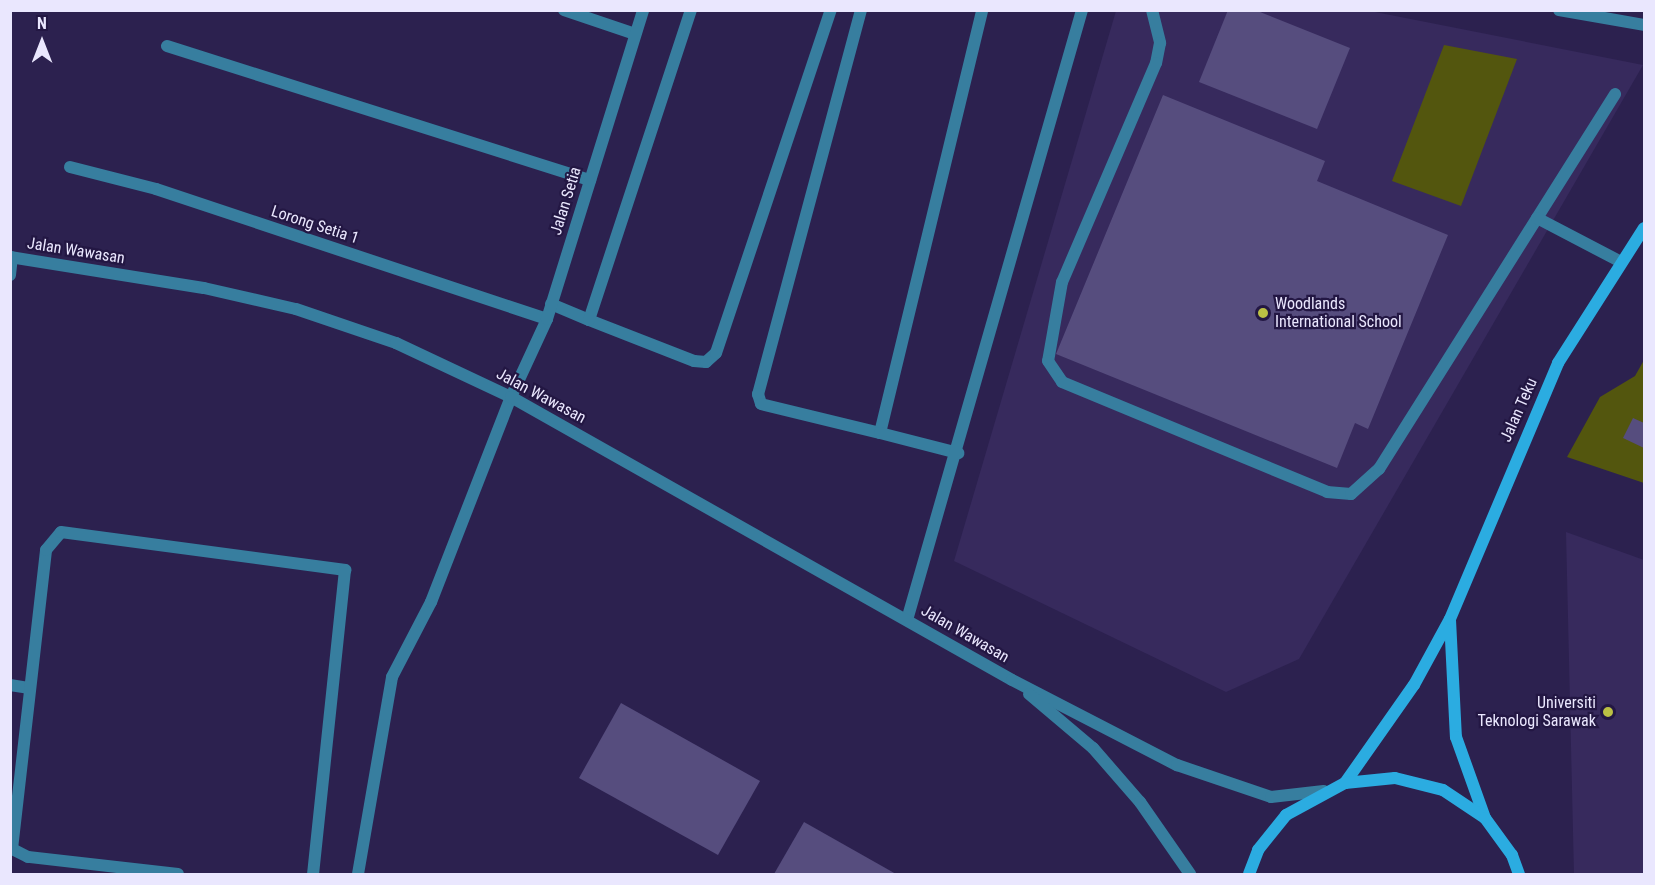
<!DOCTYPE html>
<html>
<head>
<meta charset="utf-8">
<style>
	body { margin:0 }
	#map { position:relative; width:1655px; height:885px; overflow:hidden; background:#2c214f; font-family:"Roboto Condensed",sans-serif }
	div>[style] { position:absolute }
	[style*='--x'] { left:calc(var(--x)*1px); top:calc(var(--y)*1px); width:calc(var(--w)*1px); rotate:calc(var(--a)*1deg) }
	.built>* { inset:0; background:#372a5d }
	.green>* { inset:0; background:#53560e }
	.building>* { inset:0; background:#564d7e }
	.service>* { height:12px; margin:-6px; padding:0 6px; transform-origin:6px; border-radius:6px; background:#377e9f }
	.minor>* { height:12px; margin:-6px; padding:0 6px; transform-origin:6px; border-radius:6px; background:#377e9f }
	.tertiary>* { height:12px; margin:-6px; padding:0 6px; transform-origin:6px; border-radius:6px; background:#377e9f }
	.secondary>* { height:12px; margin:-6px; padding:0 6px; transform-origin:6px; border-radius:6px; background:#2bace1 }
	.dots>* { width:16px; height:16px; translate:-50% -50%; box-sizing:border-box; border:3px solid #231743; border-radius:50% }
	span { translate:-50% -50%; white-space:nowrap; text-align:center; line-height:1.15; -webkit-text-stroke:4.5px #231743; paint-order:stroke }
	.street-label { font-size:16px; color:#eae7fe }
	.poi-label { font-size:16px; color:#eae7fe }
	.left { translate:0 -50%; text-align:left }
	.right { translate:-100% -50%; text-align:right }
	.frame { position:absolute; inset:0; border:12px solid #eae7fe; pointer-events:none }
	.north { position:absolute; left:12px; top:12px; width:60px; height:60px; -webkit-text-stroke:4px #231743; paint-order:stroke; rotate:0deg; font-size:16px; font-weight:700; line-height:24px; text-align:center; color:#eae7fe }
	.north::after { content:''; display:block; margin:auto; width:21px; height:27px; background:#eae7fe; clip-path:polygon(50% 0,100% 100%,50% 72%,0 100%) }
</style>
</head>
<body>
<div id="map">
	<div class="built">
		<i style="clip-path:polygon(1116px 11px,1370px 11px,1643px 65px,1299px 659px,1226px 692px,954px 561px)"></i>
		<i style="clip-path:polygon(1566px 532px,1644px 560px,1644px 874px,1574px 874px)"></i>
	</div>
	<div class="green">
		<i style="clip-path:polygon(1444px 45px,1517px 59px,1461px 206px,1392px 181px)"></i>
		<i style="clip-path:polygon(1644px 360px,1644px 483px,1567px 457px,1600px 397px,1635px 376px)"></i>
	</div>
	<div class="building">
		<i style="clip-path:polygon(1228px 10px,1255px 10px,1350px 48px,1317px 129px,1199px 82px)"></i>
		<i style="clip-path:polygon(1163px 95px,1325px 161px,1317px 181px,1448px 235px,1368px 429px,1355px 423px,1337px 468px,1056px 354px)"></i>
		<i style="clip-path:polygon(1633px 418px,1644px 423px,1644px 448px,1623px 438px)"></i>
		<i style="clip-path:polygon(621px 703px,760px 781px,718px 855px,579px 778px)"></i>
		<i style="clip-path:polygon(804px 822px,896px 874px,774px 874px)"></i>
	</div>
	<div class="service">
		<i style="--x:861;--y:10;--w:398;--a:105"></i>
		<i style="--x:758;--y:394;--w:10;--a:73"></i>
		<i style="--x:761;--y:404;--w:122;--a:13.7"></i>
		<i style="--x:880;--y:433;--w:435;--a:-76.4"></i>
		<i style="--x:1152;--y:10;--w:34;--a:76"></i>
		<i style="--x:1160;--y:43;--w:20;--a:101"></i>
		<i style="--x:1156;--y:63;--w:238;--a:113.2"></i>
		<i style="--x:1062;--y:282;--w:80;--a:100"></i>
		<i style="--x:1048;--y:361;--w:25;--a:56"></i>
		<i style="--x:1062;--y:382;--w:287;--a:22.5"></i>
		<i style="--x:1327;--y:492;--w:24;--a:5"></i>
		<i style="--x:1351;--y:494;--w:38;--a:-42"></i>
		<i style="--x:1379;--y:469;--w:443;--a:-57.8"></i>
		<i style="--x:1559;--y:10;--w:86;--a:10"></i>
		<i style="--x:167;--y:46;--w:444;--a:17.6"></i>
		<i style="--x:1537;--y:218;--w:95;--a:27.6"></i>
		<i style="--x:589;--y:320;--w:113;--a:21.3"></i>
		<i style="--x:694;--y:361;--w:12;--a:5"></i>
		<i style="--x:706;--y:362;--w:13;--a:-42"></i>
		<i style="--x:716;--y:353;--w:362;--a:-71.5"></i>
		<i style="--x:880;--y:433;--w:81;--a:14.4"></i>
		<i style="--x:10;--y:685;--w:20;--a:9"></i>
		<i style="--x:178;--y:874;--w:151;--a:-173.5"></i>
		<i style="--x:28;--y:857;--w:18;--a:-153"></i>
		<i style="--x:12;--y:849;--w:301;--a:-83.5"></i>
		<i style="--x:46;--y:550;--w:23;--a:-50"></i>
		<i style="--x:61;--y:532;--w:287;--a:7.6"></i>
		<i style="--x:345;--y:570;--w:306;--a:96"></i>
		<i style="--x:358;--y:874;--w:200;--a:-80.2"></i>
		<i style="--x:392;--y:677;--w:85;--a:-62.5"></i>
		<i style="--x:431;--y:602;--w:220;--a:-68.7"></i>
	</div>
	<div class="minor">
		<i style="--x:564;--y:10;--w:75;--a:18.7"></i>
		<i style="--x:70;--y:167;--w:89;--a:14.3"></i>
		<i style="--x:156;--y:189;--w:412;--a:18.4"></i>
		<i style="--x:10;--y:275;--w:18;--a:-84"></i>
		<i style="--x:551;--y:304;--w:41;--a:22.8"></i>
		<i style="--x:589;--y:320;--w:326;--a:-71.8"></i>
		<i style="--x:511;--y:397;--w:86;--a:-65.2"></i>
		<i style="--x:547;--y:319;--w:324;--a:-72.7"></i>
		<i style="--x:907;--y:620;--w:635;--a:-73.99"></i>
	</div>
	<div class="tertiary">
		<i style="--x:10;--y:257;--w:196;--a:9.1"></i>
		<i style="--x:204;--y:288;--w:94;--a:12.9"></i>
		<i style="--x:296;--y:309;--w:106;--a:18.8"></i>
		<i style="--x:396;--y:343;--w:127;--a:25.2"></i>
		<i style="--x:511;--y:397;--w:575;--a:29.46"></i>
		<i style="--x:1012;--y:680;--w:186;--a:27.3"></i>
		<i style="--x:1177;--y:765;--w:99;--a:18.8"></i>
		<i style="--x:1271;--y:797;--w:53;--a:-6.5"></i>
		<i style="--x:1029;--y:694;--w:84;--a:40.2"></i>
		<i style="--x:1093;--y:748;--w:72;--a:49"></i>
		<i style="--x:1140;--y:802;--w:88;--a:55.2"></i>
	</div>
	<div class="secondary">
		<i style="--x:1450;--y:620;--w:117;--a:87.1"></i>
		<i style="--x:1456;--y:737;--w:86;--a:70.3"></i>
		<i style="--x:1345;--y:783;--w:120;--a:-54.9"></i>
		<i style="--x:1414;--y:685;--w:75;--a:-61.4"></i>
		<i style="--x:1450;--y:619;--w:278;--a:-67.1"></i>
		<i style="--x:1558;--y:363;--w:160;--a:-57.5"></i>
		<i style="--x:1249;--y:874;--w:26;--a:-69"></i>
		<i style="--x:1258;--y:850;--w:45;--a:-51.3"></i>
		<i style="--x:1286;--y:815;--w:67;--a:-28.5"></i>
		<i style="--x:1345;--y:783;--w:50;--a:-5.7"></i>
		<i style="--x:1395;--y:778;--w:49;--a:14"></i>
		<i style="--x:1443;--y:790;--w:50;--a:33.7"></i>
		<i style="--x:1485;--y:818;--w:46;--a:53.9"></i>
		<i style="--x:1512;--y:855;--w:20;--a:70"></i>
	</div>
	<div class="dots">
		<i style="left:1263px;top:313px;background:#bbc044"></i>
		<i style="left:1608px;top:712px;background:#bbc044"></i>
	</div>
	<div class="street-label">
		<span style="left:566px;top:201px;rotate:-73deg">Jalan Setia</span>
		<span style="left:315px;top:225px;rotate:18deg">Lorong Setia 1</span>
		<span style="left:76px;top:251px;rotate:9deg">Jalan Wawasan</span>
		<span style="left:541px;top:396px;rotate:28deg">Jalan Wawasan</span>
		<span style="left:1519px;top:410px;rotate:-66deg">Jalan Teku</span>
		<span style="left:965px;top:634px;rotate:30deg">Jalan Wawasan</span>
	</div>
	<div class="poi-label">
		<span class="left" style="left:1275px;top:313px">Woodlands<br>International School</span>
		<span class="right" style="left:1596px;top:712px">Universiti<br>Teknologi Sarawak</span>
	</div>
	<div class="frame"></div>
	<div class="north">N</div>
</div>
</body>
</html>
